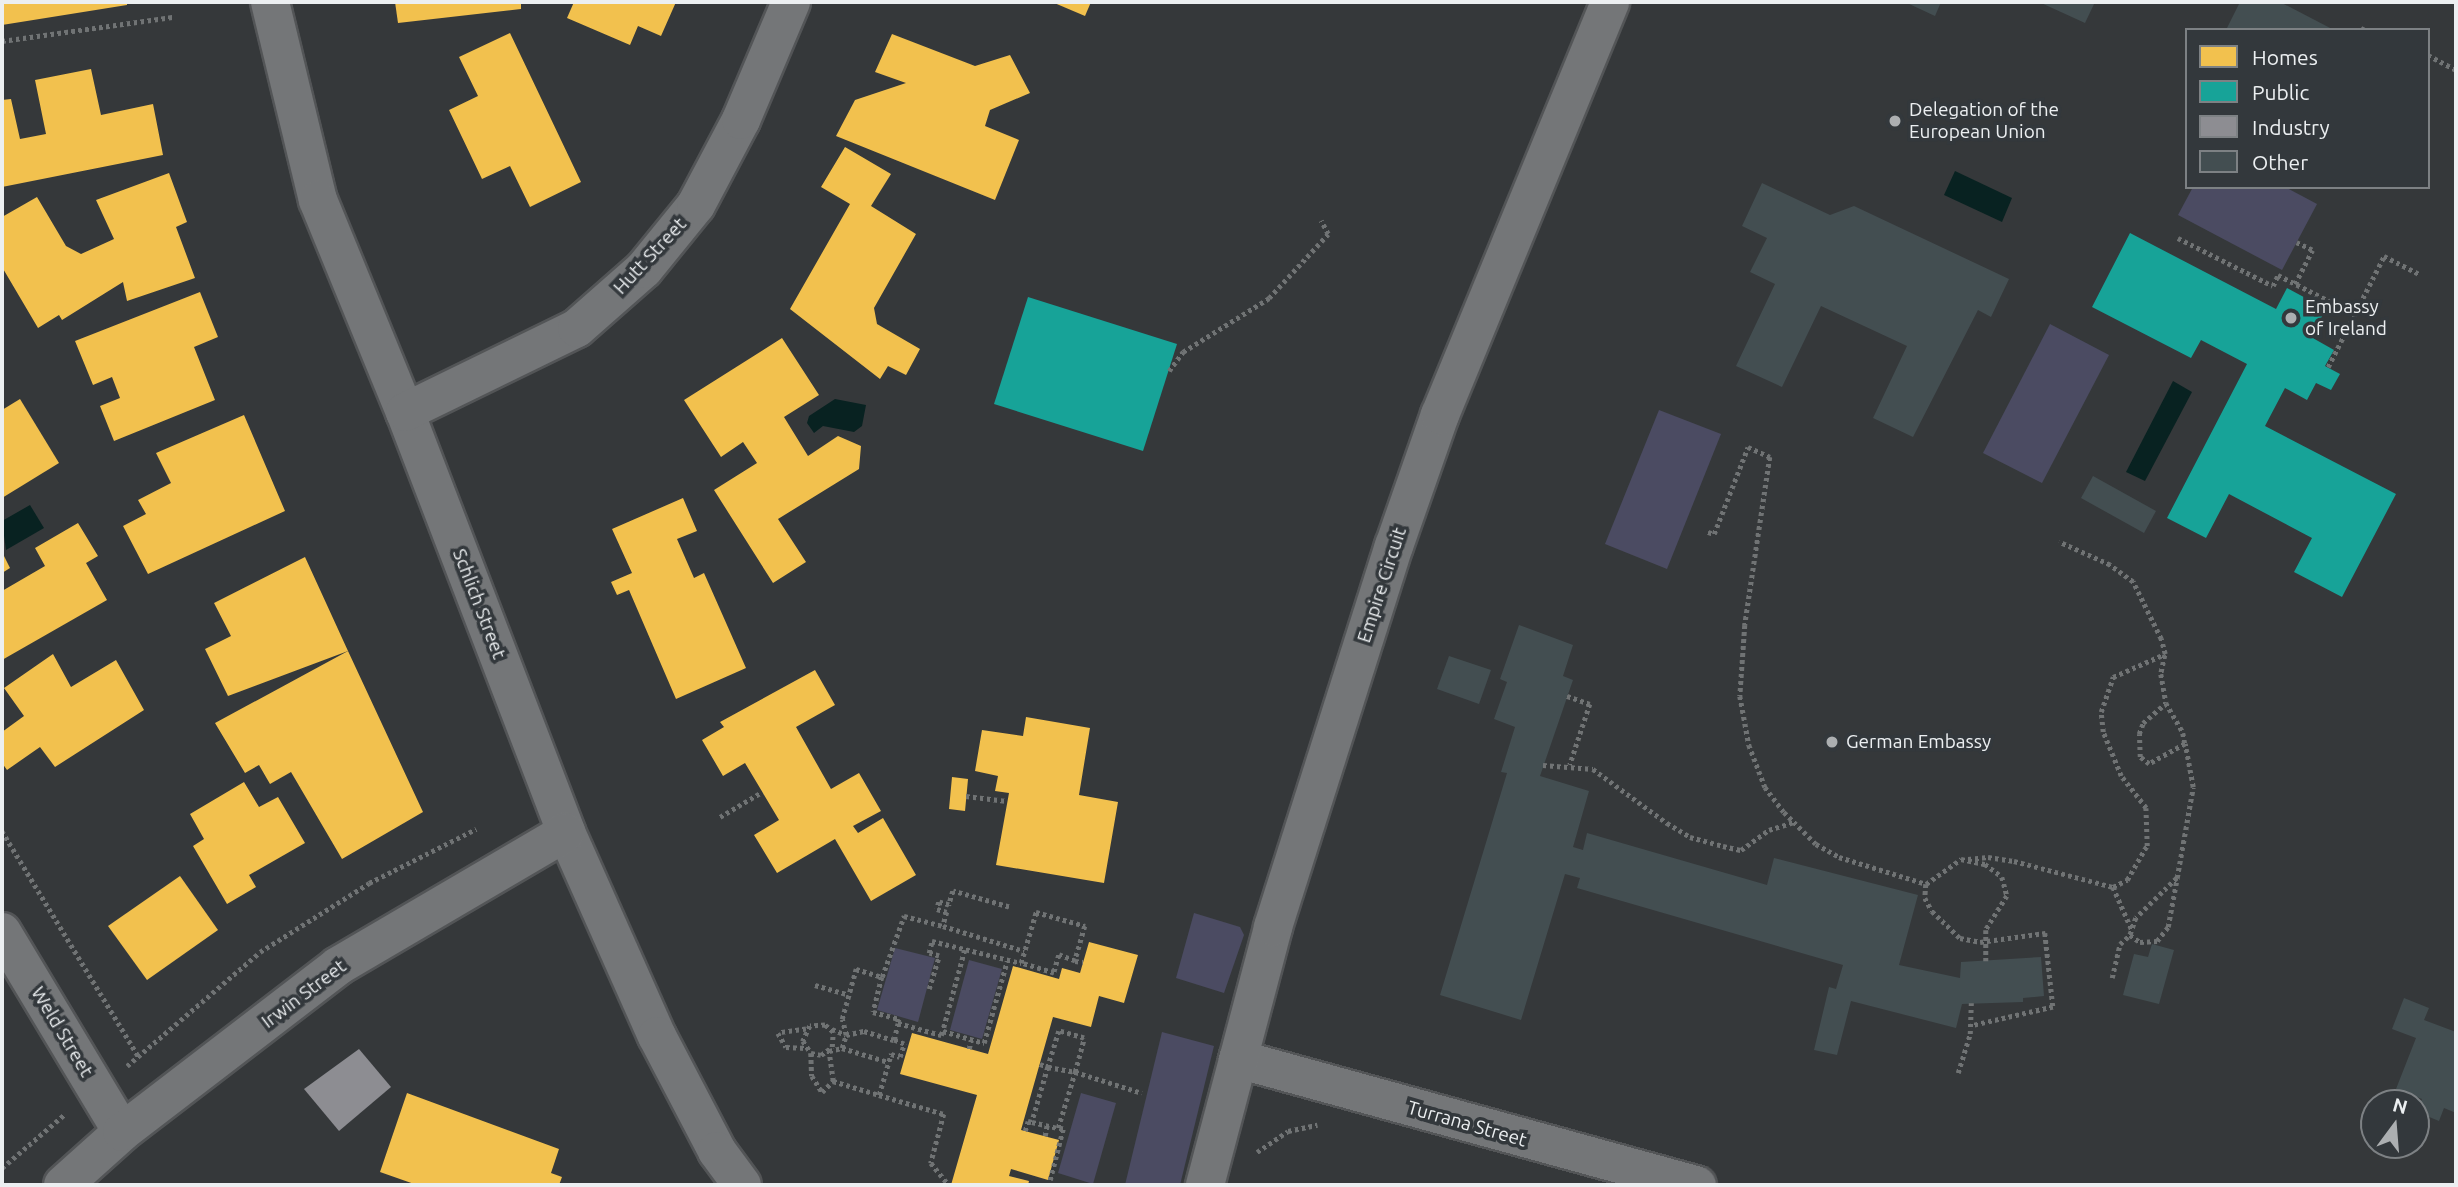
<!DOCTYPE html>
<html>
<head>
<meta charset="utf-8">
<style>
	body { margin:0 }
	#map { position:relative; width:2458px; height:1187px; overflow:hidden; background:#35383a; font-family:Ubuntu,sans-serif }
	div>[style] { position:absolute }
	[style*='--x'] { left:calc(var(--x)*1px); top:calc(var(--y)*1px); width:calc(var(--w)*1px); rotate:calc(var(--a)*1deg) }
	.green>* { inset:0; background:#4b4b62 }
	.water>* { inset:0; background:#082221 }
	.homes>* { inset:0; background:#f2c14e }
	.public>* { inset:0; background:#17a398 }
	.industry>* { inset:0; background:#8d8d92 }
	.building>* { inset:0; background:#434e51 }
	.path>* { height:4.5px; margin-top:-2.25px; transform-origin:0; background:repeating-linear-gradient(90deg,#707374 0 3.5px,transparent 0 7px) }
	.roads { filter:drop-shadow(2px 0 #535557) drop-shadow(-2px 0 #535557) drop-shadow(0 2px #535557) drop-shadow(0 -2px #535557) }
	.minor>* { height:38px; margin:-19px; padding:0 19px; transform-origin:19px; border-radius:19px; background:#747678 }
	.dots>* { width:19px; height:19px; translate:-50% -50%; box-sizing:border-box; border:4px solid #33383c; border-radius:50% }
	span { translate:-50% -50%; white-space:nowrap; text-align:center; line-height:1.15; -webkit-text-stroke:7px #33383c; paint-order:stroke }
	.poi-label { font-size:19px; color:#eceff1 }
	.left { translate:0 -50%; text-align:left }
	.street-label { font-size:19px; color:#eceff1 }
	.frame { position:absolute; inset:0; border:4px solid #eceff1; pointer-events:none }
	.legend { position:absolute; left:2185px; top:28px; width:245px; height:161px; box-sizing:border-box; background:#33383c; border:2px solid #7d8184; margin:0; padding:9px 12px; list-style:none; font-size:21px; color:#eceff1 }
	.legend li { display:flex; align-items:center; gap:14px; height:35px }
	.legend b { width:35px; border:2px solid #7d8184 }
	.north { position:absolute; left:2360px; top:1089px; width:70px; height:70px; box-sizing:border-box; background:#33383c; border:2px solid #7d8184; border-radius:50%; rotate:16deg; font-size:19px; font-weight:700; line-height:28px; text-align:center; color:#eceff1 }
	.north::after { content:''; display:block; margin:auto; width:24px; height:32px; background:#acafb1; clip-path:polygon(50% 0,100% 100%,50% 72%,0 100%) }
</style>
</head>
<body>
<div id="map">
	<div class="green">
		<i style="clip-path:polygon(2193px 187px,2285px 187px,2317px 204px,2282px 270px,2178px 215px)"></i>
		<i style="clip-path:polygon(2050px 324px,2109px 355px,2042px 483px,1983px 453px)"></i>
		<i style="clip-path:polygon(1659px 410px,1721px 434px,1667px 569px,1605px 544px)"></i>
		<i style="clip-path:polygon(1194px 913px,1240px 927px,1244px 935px,1224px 993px,1176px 978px)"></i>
		<i style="clip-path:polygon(895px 948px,935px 958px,918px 1022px,877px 1010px)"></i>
		<i style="clip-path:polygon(969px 960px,1002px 969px,982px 1039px,950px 1030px)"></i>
		<i style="clip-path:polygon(1162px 1032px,1214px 1046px,1180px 1185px,1125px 1185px)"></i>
		<i style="clip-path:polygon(1081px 1093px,1116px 1103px,1093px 1184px,1058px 1173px)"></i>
	</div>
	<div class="water">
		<i style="clip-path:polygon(1955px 171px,2012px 198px,2002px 222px,1944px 195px)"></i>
		<i style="clip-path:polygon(2173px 381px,2192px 392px,2145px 481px,2126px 472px)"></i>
		<i style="clip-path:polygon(835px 399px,866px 405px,862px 426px,854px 432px,823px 426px,814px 433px,807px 423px,809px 416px)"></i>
		<i style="clip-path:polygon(30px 505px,44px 528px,6px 550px,2px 521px)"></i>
	</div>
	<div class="homes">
		<i style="clip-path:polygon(2px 2px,127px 2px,127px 5px,2px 25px)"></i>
		<i style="clip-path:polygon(395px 2px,521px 2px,521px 9px,398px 23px)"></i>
		<i style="clip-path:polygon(574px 2px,676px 2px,661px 36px,638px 26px,630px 45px,567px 18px)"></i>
		<i style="clip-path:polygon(1052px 2px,1091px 2px,1085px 16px)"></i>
		<i style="clip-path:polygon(510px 33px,581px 182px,530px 207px,510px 166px,482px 179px,449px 110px,478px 96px,459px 57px)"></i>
		<i style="clip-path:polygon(892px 34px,975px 66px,1010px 55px,1030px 93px,990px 110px,985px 126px,1019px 140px,995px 200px,836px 136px,855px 100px,906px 83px,875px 72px)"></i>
		<i style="clip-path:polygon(91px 69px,101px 115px,153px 104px,163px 155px,2px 187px,2px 100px,11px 99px,20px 139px,46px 134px,35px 80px)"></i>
		<i style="clip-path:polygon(845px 147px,891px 174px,871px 206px,916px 234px,874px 308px,877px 324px,920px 349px,906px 375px,888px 366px,880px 379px,790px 309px,850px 204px,821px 187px)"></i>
		<i style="clip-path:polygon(169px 173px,187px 222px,176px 227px,195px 278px,127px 301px,123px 282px,62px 320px,59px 315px,38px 328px,2px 267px,2px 217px,37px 197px,66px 246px,81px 254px,114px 239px,96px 200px)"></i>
		<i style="clip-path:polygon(200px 292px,218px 337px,194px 347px,215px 400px,114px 441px,100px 406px,120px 398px,112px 377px,93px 385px,75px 341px)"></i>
		<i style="clip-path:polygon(782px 338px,819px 395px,784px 417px,808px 456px,838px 436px,861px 446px,859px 469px,778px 519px,806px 562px,773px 583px,714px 490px,757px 463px,743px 442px,721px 457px,684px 400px)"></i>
		<i style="clip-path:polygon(20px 399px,59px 463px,2px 498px,2px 410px)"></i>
		<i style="clip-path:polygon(244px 415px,285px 511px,148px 574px,123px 526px,146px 514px,138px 500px,171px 483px,156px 453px)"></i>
		<i style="clip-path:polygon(683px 498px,697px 531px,677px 539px,694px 578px,704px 573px,746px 668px,676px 699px,629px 590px,617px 595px,611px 582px,632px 573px,612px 529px)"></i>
		<i style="clip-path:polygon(78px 523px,98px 556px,86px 563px,107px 600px,2px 660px,2px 591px,45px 566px,35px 548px)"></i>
		<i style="clip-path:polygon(2px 552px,10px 568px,2px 573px)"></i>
		<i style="clip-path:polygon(305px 557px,348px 651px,228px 696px,205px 649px,231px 636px,214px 603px)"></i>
		<i style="clip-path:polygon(348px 651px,423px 812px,342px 859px,291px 772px,270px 784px,259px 765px,245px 773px,215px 723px)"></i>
		<i style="clip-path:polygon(53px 654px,71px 687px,116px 660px,144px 710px,55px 767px,40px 747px,7px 770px,2px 763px,2px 732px,24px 716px,4px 688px)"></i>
		<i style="clip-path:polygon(815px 670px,835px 705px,796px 727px,831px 789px,859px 773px,881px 811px,853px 826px,858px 833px,883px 818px,916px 875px,871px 901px,835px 839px,777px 873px,754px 835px,779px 820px,745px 763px,723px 776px,702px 740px,724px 727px,720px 722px)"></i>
		<i style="clip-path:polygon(1026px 717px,1090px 728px,1079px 795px,1118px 802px,1104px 883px,996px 865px,1009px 793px,995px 791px,998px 776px,975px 771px,982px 730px,1023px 736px)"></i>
		<i style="clip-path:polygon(952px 777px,968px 779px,965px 811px,949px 809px)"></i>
		<i style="clip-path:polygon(244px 782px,259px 807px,278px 797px,305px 843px,249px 875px,256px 887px,227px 904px,193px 846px,204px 839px,190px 814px)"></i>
		<i style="clip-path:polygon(180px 876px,218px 930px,147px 980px,108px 926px)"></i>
		<i style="clip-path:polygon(1089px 942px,1138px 955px,1124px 1003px,1099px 996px,1091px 1027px,1053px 1017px,1021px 1130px,1059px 1140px,1048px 1180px,1011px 1169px,1009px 1176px,1029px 1181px,1028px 1185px,951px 1185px,977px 1095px,900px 1074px,912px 1033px,988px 1054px,1013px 966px,1059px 979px,1062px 968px,1080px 973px)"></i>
		<i style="clip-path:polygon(407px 1093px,559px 1149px,551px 1173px,562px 1177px,559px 1185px,417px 1185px,380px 1172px)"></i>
	</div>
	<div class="public">
		<i style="clip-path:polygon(2130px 233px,2276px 309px,2287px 288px,2326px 309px,2311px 337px,2334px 350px,2325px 366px,2340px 374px,2331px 390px,2316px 383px,2307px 400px,2285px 388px,2265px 426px,2396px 494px,2342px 597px,2294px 572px,2312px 538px,2229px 494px,2206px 538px,2167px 518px,2247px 364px,2201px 340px,2191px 358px,2092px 307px)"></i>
		<i style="clip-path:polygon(1028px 297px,1177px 344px,1143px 451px,994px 404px)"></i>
	</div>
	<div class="industry">
		<i style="clip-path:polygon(359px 1049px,391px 1087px,339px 1131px,304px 1089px)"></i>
	</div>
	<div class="building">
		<i style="clip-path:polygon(1905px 2px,1941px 2px,1935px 16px)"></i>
		<i style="clip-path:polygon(2039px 2px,2095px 2px,2085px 23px)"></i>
		<i style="clip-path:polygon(2240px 2px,2280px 2px,2334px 30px,2226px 30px)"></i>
		<i style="clip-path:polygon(1762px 183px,1830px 215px,1854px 206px,2009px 279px,1991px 317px,1978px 310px,1913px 437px,1873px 418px,1907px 346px,1821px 306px,1782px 387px,1736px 366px,1775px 284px,1750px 272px,1767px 238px,1742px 226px)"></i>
		<i style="clip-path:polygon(2093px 476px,2156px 511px,2144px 533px,2081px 498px)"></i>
		<i style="clip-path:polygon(1519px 625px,1573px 645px,1563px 676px,1573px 680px,1540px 776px,1589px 791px,1573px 847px,1583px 850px,1587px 833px,1767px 885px,1774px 858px,1918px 895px,1899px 965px,1960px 978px,1961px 962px,2041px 957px,2044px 996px,2023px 998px,2023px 1002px,1962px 1004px,1956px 1028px,1851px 1001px,1837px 1055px,1814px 1050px,1829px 987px,1836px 989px,1843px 965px,1577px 888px,1580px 878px,1565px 874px,1521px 1020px,1440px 995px,1507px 773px,1501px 772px,1515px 727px,1494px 719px,1507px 682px,1500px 679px)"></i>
		<i style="clip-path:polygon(1449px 656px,1491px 670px,1479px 704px,1437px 689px)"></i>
		<i style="clip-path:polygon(2152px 944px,2174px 950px,2159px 1004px,2123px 995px,2134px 954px,2148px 957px)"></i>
		<i style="clip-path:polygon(2404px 998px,2429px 1008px,2424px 1020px,2456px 1032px,2456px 1113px,2444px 1108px,2439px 1121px,2417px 1112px,2422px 1099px,2396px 1089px,2416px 1038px,2392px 1029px)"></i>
	</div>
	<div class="path">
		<i style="--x:2361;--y:28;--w:4;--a:27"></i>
		<i style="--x:2;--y:41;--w:172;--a:-8"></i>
		<i style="--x:2428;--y:55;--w:32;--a:28"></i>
		<i style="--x:2178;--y:238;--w:106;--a:26.8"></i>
		<i style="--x:2273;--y:286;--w:12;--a:-66"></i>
		<i style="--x:2278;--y:275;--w:86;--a:26.9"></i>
		<i style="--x:2295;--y:284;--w:38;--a:-63"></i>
		<i style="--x:2312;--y:250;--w:17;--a:-155"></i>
		<i style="--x:2328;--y:367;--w:124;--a:-63.2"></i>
		<i style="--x:2384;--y:256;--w:39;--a:27"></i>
		<i style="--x:1169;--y:371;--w:24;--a:-54"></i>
		<i style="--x:1183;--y:352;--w:102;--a:-32.1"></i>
		<i style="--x:1269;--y:298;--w:87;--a:-47.3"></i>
		<i style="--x:1328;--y:234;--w:15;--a:-118"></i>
		<i style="--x:1708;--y:532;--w:6;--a:18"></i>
		<i style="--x:1714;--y:534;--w:93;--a:-68.7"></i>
		<i style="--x:1748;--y:447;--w:24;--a:24"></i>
		<i style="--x:1770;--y:457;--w:170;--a:98.5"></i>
		<i style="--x:1745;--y:625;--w:71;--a:94"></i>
		<i style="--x:1740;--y:696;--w:50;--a:79.6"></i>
		<i style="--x:1749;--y:745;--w:45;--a:69.1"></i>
		<i style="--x:1765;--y:787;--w:31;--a:53"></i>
		<i style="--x:1784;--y:812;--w:45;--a:45"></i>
		<i style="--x:1816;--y:844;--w:26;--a:29"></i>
		<i style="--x:1839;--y:857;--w:91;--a:17.2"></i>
		<i style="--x:1926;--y:884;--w:14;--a:94"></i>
		<i style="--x:1925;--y:898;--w:15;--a:62"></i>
		<i style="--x:1932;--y:911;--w:39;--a:44"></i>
		<i style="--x:1960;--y:938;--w:20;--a:11"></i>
		<i style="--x:1980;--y:942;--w:66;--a:-7.9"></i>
		<i style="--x:2045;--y:933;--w:74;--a:83.8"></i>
		<i style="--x:2053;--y:1007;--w:84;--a:167"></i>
		<i style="--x:2165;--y:655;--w:19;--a:102"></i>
		<i style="--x:2161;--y:674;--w:29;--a:80"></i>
		<i style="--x:2166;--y:703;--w:34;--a:60"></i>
		<i style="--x:2183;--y:733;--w:11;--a:80"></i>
		<i style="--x:2185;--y:744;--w:41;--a:150.9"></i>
		<i style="--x:2149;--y:764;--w:11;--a:-142"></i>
		<i style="--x:2140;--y:757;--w:23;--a:-92"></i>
		<i style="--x:2139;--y:734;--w:12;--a:-70"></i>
		<i style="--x:2143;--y:723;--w:30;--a:-41"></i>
		<i style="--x:1567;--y:696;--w:24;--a:19"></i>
		<i style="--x:1590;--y:704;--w:64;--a:108.2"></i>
		<i style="--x:1543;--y:765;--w:50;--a:4.6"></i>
		<i style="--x:1593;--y:769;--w:92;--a:36.1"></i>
		<i style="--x:1667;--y:823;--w:27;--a:31"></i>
		<i style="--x:1690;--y:837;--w:34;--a:15"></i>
		<i style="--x:1723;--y:846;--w:18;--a:13"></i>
		<i style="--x:1741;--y:850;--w:34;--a:-36"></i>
		<i style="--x:1769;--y:830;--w:25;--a:-18"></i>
		<i style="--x:966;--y:796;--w:41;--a:7"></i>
		<i style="--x:720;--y:817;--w:49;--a:-30.8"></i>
		<i style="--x:2;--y:831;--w:264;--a:58.8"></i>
		<i style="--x:1968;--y:859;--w:20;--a:-6"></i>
		<i style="--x:1988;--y:857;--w:26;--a:9"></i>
		<i style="--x:2014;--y:861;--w:102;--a:14.7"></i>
		<i style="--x:2113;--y:887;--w:16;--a:-27"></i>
		<i style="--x:2127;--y:880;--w:39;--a:-60"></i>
		<i style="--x:2147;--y:846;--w:38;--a:-92"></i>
		<i style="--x:2146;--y:808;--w:41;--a:-128"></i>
		<i style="--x:2121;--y:776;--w:48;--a:-112.2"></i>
		<i style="--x:2103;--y:732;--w:20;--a:-96"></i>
		<i style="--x:2101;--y:712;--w:37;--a:-71"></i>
		<i style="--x:2113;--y:677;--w:57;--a:-23.9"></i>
		<i style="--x:2165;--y:654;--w:16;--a:-105"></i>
		<i style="--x:2161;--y:639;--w:64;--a:-116.2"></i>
		<i style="--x:2133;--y:582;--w:29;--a:-144"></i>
		<i style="--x:2110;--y:565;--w:56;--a:-155.7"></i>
		<i style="--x:2177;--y:878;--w:57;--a:135.7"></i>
		<i style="--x:2136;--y:918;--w:18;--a:109"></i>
		<i style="--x:2130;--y:935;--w:12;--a:35"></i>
		<i style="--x:2140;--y:942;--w:17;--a:-3"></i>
		<i style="--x:2157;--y:941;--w:18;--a:-52"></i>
		<i style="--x:2168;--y:927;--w:50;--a:-79.6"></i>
		<i style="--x:2177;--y:878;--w:92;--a:-80"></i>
		<i style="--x:2193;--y:787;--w:44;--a:-100.5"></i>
		<i style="--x:1926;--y:884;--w:43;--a:-35.5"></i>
		<i style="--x:1961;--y:859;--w:25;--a:12"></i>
		<i style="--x:1985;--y:864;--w:21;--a:37"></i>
		<i style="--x:2002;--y:877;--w:20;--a:75"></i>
		<i style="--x:2007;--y:896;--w:40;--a:122"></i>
		<i style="--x:1986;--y:930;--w:31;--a:90"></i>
		<i style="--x:2113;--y:887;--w:47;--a:66.2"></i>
		<i style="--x:1009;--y:907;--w:58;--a:-164.1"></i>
		<i style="--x:953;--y:891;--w:15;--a:106"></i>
		<i style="--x:949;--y:905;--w:10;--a:-163"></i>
		<i style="--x:939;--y:902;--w:7;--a:106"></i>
		<i style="--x:937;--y:909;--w:10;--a:17"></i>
		<i style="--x:947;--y:912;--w:15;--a:106"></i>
		<i style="--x:943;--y:926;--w:85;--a:17.2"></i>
		<i style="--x:965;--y:950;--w:84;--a:105.2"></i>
		<i style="--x:943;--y:1031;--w:43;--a:16.3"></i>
		<i style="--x:984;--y:1043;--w:85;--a:-74.3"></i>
		<i style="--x:1075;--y:961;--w:17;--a:-159"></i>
		<i style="--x:1059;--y:955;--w:19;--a:106"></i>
		<i style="--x:1054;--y:973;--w:34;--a:-163"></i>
		<i style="--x:1021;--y:963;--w:53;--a:-73.6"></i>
		<i style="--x:1036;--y:912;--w:51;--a:15.9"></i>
		<i style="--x:1085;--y:926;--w:36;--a:106"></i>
		<i style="--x:1075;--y:961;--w:8;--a:7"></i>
		<i style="--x:882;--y:977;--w:36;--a:104"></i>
		<i style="--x:873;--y:1012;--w:27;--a:15"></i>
		<i style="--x:899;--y:1019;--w:4;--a:104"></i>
		<i style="--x:2112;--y:978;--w:35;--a:-77"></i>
		<i style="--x:2120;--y:944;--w:13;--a:-42"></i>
		<i style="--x:815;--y:985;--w:35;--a:16"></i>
		<i style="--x:929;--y:989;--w:34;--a:-73"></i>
		<i style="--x:939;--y:956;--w:10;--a:-163"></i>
		<i style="--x:929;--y:953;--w:12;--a:-76"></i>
		<i style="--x:932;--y:941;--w:92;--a:13.9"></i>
		<i style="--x:806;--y:1029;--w:28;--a:172"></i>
		<i style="--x:778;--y:1033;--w:16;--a:60"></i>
		<i style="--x:786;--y:1047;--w:20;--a:3"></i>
		<i style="--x:832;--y:1029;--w:15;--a:23"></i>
		<i style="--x:846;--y:1035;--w:18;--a:-13"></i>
		<i style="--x:864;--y:1031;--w:31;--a:17"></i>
		<i style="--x:894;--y:1040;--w:17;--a:-77"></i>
		<i style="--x:898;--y:1023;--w:45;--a:15.6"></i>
		<i style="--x:941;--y:1035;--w:4;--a:-63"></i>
		<i style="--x:842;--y:1048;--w:14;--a:-73"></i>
		<i style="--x:846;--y:1035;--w:16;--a:-104"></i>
		<i style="--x:842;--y:1019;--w:52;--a:-74.4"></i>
		<i style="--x:856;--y:969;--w:27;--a:17"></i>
		<i style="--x:882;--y:977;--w:65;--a:-70.2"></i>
		<i style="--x:904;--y:916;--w:40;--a:14.4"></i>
		<i style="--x:969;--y:1049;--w:9;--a:-77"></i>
		<i style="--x:811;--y:1053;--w:10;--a:11"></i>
		<i style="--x:821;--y:1055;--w:14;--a:-36"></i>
		<i style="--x:832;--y:1047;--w:15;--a:-86"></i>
		<i style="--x:833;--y:1032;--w:11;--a:-139"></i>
		<i style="--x:825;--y:1025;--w:15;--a:176"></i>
		<i style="--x:810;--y:1026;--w:17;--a:115"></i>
		<i style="--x:803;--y:1041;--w:14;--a:56"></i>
		<i style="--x:811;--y:1053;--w:23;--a:88"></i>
		<i style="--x:812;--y:1076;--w:19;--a:58"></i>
		<i style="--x:822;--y:1092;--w:16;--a:-45"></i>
		<i style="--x:833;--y:1081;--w:48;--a:16.9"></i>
		<i style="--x:879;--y:1095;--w:43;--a:-73.7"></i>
		<i style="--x:891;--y:1054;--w:9;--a:18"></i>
		<i style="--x:900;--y:1057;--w:14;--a:-73"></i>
		<i style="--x:904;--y:1044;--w:11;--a:-158"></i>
		<i style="--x:1040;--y:1064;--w:9;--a:21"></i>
		<i style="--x:1048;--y:1067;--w:57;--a:106.2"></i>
		<i style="--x:1032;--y:1122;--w:27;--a:13"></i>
		<i style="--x:1058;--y:1128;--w:59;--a:-73.1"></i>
		<i style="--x:1075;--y:1072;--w:35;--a:-75"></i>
		<i style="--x:1084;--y:1038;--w:26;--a:-164"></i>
		<i style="--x:1059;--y:1031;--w:38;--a:107"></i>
		<i style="--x:1048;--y:1067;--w:27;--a:10"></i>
		<i style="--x:1075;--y:1072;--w:70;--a:17.4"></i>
		<i style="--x:127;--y:1066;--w:175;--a:-40.6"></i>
		<i style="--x:260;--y:952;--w:129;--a:-32.3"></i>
		<i style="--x:369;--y:883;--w:120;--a:-26.8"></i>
		<i style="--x:1958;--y:1073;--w:41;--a:-72.9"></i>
		<i style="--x:1970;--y:1034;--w:31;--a:-88"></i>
		<i style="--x:833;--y:1081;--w:30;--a:-98"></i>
		<i style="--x:829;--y:1051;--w:13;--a:-13"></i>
		<i style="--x:842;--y:1048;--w:48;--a:16.9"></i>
		<i style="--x:879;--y:1095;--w:68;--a:16.3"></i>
		<i style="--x:944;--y:1114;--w:51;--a:104.9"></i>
		<i style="--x:931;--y:1163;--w:28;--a:51"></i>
		<i style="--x:1025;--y:1131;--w:10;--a:-73"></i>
		<i style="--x:1028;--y:1121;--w:4;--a:14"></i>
		<i style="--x:1045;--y:1136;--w:11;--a:-80"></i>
		<i style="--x:1257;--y:1152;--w:37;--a:-34"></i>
		<i style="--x:1288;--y:1131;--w:30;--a:-12"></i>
		<i style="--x:2;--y:1168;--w:83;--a:-40.6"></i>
		<i style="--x:1050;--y:1180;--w:53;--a:-75.7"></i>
		<i style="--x:1063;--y:1129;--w:5;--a:-169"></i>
	</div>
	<div class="roads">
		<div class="minor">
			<i style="--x:270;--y:2;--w:204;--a:76.4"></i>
			<i style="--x:318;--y:200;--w:229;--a:67.7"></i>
			<i style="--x:405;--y:412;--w:450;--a:69"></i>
			<i style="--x:566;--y:832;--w:223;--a:66"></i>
			<i style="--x:657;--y:1036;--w:130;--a:62.4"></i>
			<i style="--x:717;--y:1151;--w:42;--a:53.7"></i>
			<i style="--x:405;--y:412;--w:191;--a:-26"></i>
			<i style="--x:577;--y:328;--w:89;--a:-41.4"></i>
			<i style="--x:644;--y:269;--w:82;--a:-50.9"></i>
			<i style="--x:696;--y:205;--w:96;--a:-62.1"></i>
			<i style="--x:741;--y:120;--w:128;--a:-67"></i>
			<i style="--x:2;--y:932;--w:233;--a:59"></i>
			<i style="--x:1238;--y:1059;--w:476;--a:15.4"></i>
			<i style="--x:63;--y:1185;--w:79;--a:-41.9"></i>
			<i style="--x:122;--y:1132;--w:272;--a:-37.5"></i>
			<i style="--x:338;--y:966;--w:264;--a:-30.4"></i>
			<i style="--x:1205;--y:1185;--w:267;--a:-75.2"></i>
			<i style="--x:1273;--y:927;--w:400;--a:-72.4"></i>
			<i style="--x:1394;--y:546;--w:139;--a:-70.7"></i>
			<i style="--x:1440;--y:415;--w:447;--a:-67.6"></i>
		</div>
	</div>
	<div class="dots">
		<i style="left:1895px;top:121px;background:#acafb1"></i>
		<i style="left:2291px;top:318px;background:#acafb1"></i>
		<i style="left:1832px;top:742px;background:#acafb1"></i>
	</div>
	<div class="poi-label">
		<span class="left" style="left:1909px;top:121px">Delegation of the<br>European Union</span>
		<span class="left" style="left:2305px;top:318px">Embassy<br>of Ireland</span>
		<span class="left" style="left:1846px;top:742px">German Embassy</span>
	</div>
	<div class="street-label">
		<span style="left:650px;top:256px;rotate:-47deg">Hutt Street</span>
		<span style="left:1382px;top:585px;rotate:-72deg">Empire Circuit</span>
		<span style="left:479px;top:604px;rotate:69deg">Schlich Street</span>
		<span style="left:304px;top:994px;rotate:-37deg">Irwin Street</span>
		<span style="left:62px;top:1032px;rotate:59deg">Weld Street</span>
		<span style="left:1467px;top:1124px;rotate:16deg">Turrana Street</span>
	</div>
	<div class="frame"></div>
	<ul class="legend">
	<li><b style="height:19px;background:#f2c14e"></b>Homes</li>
	<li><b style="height:19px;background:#17a398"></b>Public</li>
	<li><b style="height:19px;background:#8d8d92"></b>Industry</li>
	<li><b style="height:19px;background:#434e51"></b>Other</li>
	</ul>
	<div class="north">N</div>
</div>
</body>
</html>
